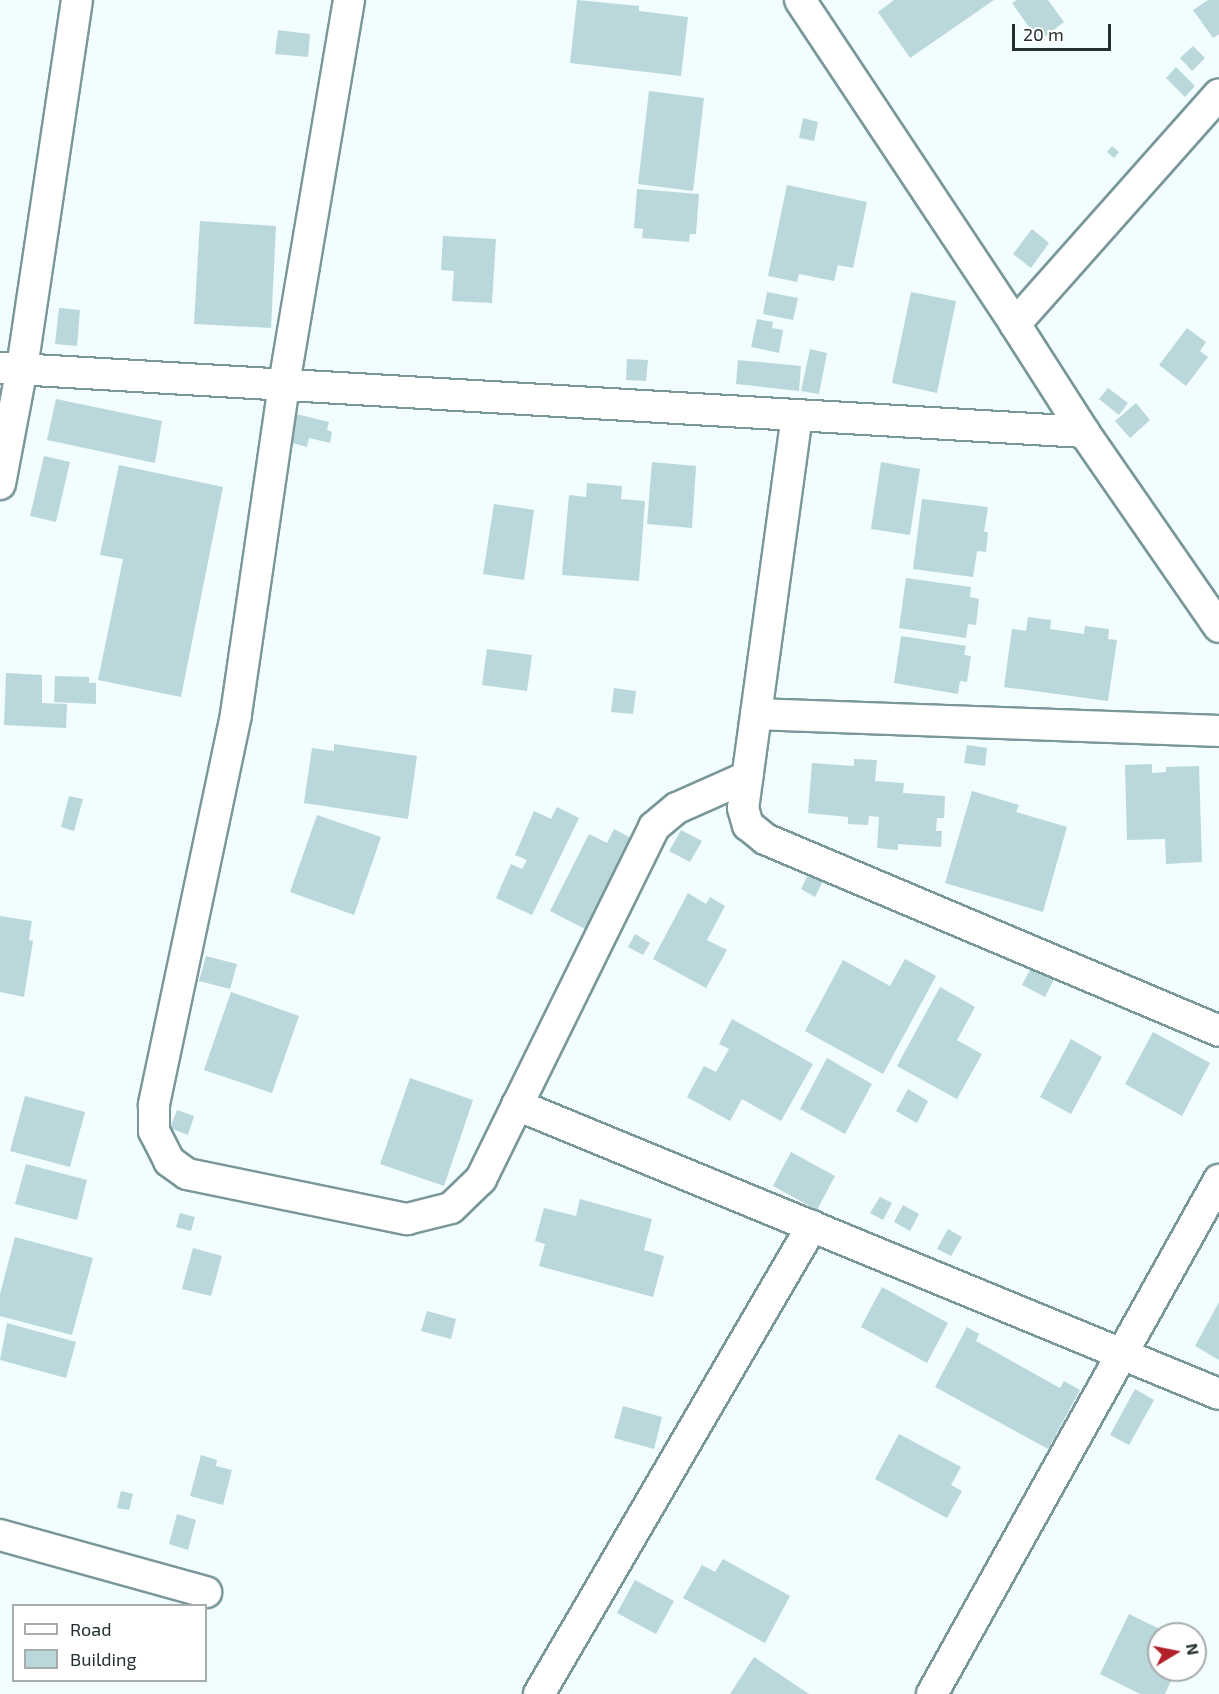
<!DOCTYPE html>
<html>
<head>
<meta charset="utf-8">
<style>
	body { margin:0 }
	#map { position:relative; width:1219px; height:1694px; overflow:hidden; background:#f1fdfe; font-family:"Exo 2",sans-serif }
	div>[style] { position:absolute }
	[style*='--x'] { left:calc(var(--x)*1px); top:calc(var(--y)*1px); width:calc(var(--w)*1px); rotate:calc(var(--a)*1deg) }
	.building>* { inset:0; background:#bad8db }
	.roads { filter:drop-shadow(2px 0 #7a979a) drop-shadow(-2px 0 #7a979a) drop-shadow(0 2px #7a979a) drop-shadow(0 -2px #7a979a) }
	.street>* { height:30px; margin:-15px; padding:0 15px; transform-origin:15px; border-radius:15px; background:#fff }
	span { translate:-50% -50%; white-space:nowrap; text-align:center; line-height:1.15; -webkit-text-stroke:5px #fff; paint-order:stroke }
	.legend { position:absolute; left:12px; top:1604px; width:195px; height:78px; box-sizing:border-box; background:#fff; border:2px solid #a7acac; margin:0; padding:8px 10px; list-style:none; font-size:18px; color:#232f30 }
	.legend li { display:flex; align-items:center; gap:12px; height:30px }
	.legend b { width:30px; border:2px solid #a7acac }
	.north { position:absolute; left:1147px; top:1622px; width:60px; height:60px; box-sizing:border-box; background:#fff; border:2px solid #a7acac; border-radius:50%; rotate:80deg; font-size:16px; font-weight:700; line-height:24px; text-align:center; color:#232f30 }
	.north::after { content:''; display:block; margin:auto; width:21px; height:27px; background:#b22129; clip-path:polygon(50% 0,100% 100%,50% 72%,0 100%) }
	.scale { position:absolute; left:1012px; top:24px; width:99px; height:27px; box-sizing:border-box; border:3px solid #232f30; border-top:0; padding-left:8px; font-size:18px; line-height:21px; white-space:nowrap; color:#232f30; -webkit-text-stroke:4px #fff; paint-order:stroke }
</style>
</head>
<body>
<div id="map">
	<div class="building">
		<i style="clip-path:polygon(577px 0,639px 6px,639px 11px,688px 17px,681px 76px,570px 63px)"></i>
		<i style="clip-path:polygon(894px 0,994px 0,910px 58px,878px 12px)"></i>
		<i style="clip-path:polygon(1017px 0,1048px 0,1064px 22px,1039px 41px,1012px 3px)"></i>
		<i style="clip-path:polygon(1208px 0,1219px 0,1219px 34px,1213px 38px,1193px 10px)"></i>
		<i style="clip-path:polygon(278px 30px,310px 34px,308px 57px,275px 54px)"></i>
		<i style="clip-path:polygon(1193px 46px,1205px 58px,1192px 71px,1180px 58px)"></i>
		<i style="clip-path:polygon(1176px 67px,1195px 86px,1185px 97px,1166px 78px)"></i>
		<i style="clip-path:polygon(649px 91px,704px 98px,693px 191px,638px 184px)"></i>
		<i style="clip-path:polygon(803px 118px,818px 122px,814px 141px,799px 138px)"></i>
		<i style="clip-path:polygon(1112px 146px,1119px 152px,1114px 158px,1107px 152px)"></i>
		<i style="clip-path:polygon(787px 185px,867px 202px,853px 268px,838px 265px,834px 281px,799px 274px,797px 282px,768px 276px)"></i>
		<i style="clip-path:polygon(637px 189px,699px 194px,696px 234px,690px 234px,689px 242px,642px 238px,643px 229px,634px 228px)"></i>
		<i style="clip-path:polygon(200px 221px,276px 226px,271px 328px,194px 324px)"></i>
		<i style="clip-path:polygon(1032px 229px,1049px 243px,1031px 268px,1013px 254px)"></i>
		<i style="clip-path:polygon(443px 236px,496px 239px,492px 303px,452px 301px,454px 271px,441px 270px)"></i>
		<i style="clip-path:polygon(767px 292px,798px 298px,793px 320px,763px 314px)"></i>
		<i style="clip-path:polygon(911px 292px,956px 301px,937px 393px,892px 383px)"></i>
		<i style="clip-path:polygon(59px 308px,80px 310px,77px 346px,55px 344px)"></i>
		<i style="clip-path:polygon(757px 319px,773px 322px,772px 328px,783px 330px,779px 353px,751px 347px)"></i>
		<i style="clip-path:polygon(1187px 328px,1206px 342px,1200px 351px,1208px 357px,1186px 386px,1159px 365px)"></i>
		<i style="clip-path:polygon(810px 349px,827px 353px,819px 394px,801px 391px)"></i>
		<i style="clip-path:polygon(627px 359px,648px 360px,646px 381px,626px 380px)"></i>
		<i style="clip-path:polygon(738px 360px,801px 366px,799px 391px,736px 384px)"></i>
		<i style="clip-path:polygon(1108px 388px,1128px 403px,1119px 415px,1099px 399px)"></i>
		<i style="clip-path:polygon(56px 399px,162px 421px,155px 463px,47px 440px)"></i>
		<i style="clip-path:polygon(1136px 403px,1150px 420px,1130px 438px,1115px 421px)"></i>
		<i style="clip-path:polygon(296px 414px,329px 422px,327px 430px,332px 432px,330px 443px,309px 438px,307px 447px,289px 442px)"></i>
		<i style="clip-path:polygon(44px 456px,70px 462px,56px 522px,30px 516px)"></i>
		<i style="clip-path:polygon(652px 462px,696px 466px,692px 528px,647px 524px)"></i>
		<i style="clip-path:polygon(881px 462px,920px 469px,910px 535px,871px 529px)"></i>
		<i style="clip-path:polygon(119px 465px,223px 487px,181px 697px,98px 680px,123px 559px,100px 555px)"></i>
		<i style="clip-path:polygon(587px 483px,622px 486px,621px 499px,645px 501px,639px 581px,562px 575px,569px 495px,586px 497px)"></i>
		<i style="clip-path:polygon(922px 499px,988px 507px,984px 532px,988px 532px,986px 552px,977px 551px,973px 577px,913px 569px)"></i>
		<i style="clip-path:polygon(494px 504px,534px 510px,524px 580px,483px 574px)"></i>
		<i style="clip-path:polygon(906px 578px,971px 587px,970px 597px,979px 599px,976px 625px,968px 624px,966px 638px,899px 628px)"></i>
		<i style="clip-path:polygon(1028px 617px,1051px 620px,1050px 629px,1084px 634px,1085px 626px,1109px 629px,1108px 639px,1117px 640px,1108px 701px,1004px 687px,1012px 629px,1026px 631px)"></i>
		<i style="clip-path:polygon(901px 636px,966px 646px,964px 655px,971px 656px,967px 682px,960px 681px,958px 694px,894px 683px)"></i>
		<i style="clip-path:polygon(487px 649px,532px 655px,527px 691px,482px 685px)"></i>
		<i style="clip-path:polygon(6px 673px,42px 675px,42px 703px,67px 704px,66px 728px,4px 725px)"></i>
		<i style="clip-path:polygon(55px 676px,89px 677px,89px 683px,96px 683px,96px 704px,54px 702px)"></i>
		<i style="clip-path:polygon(614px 688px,636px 691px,633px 714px,611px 712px)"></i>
		<i style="clip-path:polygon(334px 744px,417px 756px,408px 819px,304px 803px,312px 748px,334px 751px)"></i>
		<i style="clip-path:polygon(967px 745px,987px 748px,985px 766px,964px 763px)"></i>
		<i style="clip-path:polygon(854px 759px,877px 760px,875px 781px,904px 783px,903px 793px,945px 796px,944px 818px,937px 818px,936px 831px,942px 831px,941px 847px,898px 844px,898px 850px,877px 848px,879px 817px,869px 816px,868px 825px,848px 824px,848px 817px,808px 813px,812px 763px,854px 766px)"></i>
		<i style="clip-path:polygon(1152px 764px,1152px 773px,1166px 772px,1166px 767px,1199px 766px,1202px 862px,1166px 864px,1165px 839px,1127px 840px,1125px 765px)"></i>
		<i style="clip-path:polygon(972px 791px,1019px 805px,1016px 812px,1067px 827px,1043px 912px,945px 883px)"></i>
		<i style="clip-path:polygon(69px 796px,83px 799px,74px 831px,61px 827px)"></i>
		<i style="clip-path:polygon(557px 807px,579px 818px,532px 915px,496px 898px,511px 864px,522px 869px,527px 860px,515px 855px,534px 811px,551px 819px)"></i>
		<i style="clip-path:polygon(317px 815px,381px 837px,354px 915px,290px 892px)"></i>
		<i style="clip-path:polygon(614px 829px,635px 840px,610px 890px,606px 887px,585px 929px,550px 911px,589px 834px,607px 843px)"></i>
		<i style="clip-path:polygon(681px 830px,702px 841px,690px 862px,669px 851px)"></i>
		<i style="clip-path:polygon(809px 873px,823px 881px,815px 897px,801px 889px)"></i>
		<i style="clip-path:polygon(688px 893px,706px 904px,710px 897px,725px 906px,707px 940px,727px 950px,706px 988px,653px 959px)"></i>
		<i style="clip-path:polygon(0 916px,32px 921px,29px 940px,33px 941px,24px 997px,0 992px)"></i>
		<i style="clip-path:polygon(635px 934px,650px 943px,643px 955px,628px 947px)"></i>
		<i style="clip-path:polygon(206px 956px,237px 964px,230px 989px,199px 981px)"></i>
		<i style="clip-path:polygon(905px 959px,936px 976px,883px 1074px,805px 1031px,843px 960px,890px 986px)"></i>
		<i style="clip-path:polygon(1032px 966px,1054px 979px,1045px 997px,1022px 985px)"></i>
		<i style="clip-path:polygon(940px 987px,975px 1007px,957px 1040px,982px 1054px,957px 1099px,897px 1066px)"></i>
		<i style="clip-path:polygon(231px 992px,299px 1016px,272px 1093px,204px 1070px)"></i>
		<i style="clip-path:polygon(732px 1019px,813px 1064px,781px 1121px,742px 1099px,730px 1121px,687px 1097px,704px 1066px,716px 1072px,729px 1049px,719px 1044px)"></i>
		<i style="clip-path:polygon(1153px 1032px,1210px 1063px,1182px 1116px,1125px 1084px)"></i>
		<i style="clip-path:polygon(1071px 1039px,1102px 1057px,1071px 1114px,1040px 1097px)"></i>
		<i style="clip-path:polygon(827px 1058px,872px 1084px,845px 1134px,800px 1109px)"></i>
		<i style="clip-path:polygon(410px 1078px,473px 1100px,444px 1186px,380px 1164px)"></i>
		<i style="clip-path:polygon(908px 1089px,928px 1101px,917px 1123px,896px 1111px)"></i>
		<i style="clip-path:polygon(25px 1096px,85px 1112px,70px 1167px,10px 1151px)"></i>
		<i style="clip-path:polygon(177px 1110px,194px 1116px,188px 1135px,170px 1128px)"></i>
		<i style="clip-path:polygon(791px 1152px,835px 1176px,817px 1210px,773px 1186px)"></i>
		<i style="clip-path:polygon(26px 1164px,87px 1180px,77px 1220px,15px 1204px)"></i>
		<i style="clip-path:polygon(880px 1197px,892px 1203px,883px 1220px,870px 1213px)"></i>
		<i style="clip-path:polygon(580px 1199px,652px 1219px,644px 1250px,664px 1256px,653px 1297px,539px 1266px,545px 1244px,535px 1241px,544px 1208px,576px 1216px)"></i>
		<i style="clip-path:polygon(903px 1205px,919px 1214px,910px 1231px,894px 1222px)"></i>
		<i style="clip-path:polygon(180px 1213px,195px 1217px,191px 1231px,176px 1227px)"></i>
		<i style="clip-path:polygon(948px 1229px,962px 1237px,951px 1256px,937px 1249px)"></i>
		<i style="clip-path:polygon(15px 1237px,93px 1258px,72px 1335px,0 1316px,0 1294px)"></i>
		<i style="clip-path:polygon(193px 1248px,222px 1256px,211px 1296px,182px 1289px)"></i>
		<i style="clip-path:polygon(882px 1287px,948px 1323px,927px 1363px,861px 1327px)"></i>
		<i style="clip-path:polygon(1219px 1302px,1219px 1360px,1195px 1346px)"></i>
		<i style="clip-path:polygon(427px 1311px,456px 1319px,451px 1339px,421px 1331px)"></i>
		<i style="clip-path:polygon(7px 1323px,76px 1342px,66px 1378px,0 1360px)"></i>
		<i style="clip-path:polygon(967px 1327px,979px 1334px,976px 1341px,1060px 1388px,1064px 1381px,1080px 1390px,1048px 1449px,935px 1387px)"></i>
		<i style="clip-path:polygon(1135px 1389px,1154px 1400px,1129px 1445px,1110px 1435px)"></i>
		<i style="clip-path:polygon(623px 1406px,662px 1417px,654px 1449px,614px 1438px)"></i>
		<i style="clip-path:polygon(899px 1434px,961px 1467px,951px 1485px,962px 1491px,947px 1518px,875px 1479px)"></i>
		<i style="clip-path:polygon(201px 1455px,217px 1460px,216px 1466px,232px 1470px,223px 1505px,190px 1496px)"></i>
		<i style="clip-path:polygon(121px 1491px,133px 1494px,129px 1510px,117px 1508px)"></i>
		<i style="clip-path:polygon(177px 1514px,196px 1520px,188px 1550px,169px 1544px)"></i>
		<i style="clip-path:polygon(723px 1559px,790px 1596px,765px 1643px,683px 1598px,702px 1565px,715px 1572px)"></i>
		<i style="clip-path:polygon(635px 1580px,674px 1601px,656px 1634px,617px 1613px)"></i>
		<i style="clip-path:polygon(1129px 1614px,1170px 1634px,1159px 1634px,1159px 1670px,1176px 1670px,1165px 1694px,1140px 1694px,1100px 1674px)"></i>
		<i style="clip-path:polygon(754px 1657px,809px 1694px,730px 1694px)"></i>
	</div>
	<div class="roads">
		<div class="street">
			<i style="--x:349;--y:0;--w:390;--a:99.6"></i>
			<i style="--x:284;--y:385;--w:333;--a:98.3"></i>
			<i style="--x:236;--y:715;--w:399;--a:101.9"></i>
			<i style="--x:154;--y:1105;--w:26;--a:90"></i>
			<i style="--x:154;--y:1131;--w:34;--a:63"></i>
			<i style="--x:169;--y:1161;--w:22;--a:36"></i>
			<i style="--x:187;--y:1174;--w:225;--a:11.6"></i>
			<i style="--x:407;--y:1219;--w:45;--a:-14"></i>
			<i style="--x:451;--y:1208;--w:42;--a:-44"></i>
			<i style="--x:481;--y:1179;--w:392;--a:-63.8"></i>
			<i style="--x:654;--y:827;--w:30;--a:-40"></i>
			<i style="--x:677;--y:808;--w:77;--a:-23.9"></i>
			<i style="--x:800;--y:0;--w:389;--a:56.4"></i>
			<i style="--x:1015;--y:324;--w:128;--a:57.4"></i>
			<i style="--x:1084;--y:432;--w:237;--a:55.3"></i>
			<i style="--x:1015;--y:324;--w:307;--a:-48.4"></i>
			<i style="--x:0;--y:368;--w:1086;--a:3.38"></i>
			<i style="--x:797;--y:415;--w:397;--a:97.8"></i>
			<i style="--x:743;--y:808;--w:18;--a:74"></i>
			<i style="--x:748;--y:825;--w:22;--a:39"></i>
			<i style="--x:765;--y:839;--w:493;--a:22.9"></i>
			<i style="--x:0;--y:484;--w:118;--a:-79.3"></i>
			<i style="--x:22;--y:368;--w:372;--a:-81.5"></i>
			<i style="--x:756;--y:714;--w:463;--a:2.1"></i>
			<i style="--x:517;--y:1105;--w:759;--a:22.38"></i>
			<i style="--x:0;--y:1535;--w:214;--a:15.5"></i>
			<i style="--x:539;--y:1694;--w:542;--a:-59.74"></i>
			<i style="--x:932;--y:1694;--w:589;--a:-60.82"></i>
		</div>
	</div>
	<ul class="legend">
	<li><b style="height:8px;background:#fff"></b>Road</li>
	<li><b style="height:16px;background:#bad8db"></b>Building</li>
	</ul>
	<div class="north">N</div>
	<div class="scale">20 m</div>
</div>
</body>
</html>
